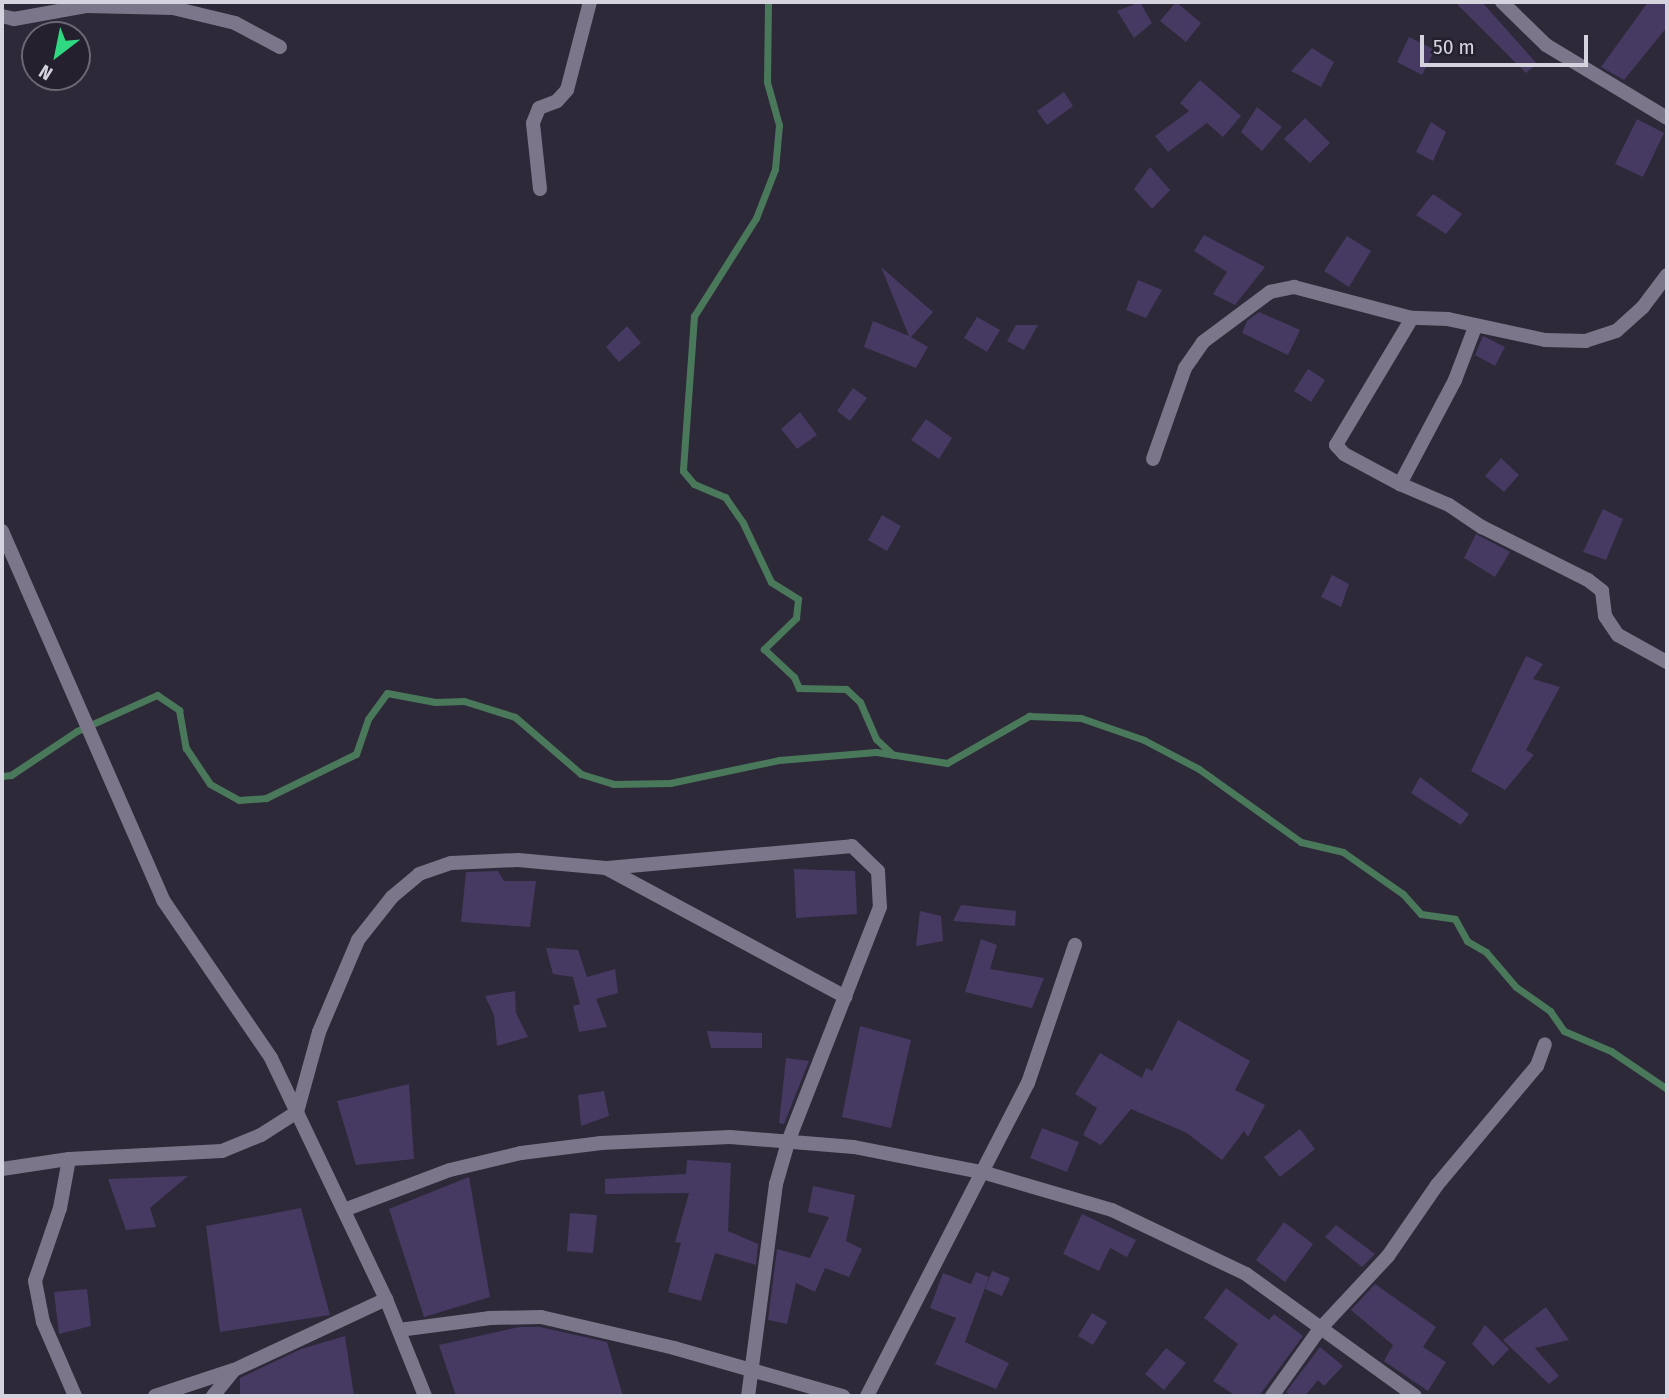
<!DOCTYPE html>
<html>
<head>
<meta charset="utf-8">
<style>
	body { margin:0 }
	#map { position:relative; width:1669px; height:1398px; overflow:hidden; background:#2d2938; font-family:"Fira Sans Condensed",sans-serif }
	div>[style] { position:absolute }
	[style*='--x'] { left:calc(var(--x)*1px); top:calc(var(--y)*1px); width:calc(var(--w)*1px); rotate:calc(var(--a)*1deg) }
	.stream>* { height:7px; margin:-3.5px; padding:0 3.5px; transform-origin:3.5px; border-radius:3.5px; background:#4a785a }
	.building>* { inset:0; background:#463a62 }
	.minor>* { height:14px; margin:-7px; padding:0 7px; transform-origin:7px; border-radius:7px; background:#7b768a }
	.tertiary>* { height:14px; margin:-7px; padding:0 7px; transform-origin:7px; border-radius:7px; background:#7b768a }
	span { translate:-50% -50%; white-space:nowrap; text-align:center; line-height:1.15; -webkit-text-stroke:5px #24202e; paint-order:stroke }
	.frame { position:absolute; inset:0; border:4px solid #d5d3dd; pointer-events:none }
	.north { position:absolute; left:21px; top:21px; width:70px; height:70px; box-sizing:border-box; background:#24202e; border:2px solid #6b6874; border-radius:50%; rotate:212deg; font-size:19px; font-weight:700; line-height:28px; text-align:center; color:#d5d3dd }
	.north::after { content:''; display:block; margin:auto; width:24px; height:32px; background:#30d882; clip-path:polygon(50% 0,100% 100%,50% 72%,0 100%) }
	.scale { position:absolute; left:1420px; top:35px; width:168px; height:32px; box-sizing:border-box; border:4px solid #d5d3dd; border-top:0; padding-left:9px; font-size:21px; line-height:24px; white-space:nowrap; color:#d5d3dd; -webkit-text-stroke:5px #24202e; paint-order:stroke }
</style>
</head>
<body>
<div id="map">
	<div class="stream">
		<i style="--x:768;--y:2;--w:80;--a:90.7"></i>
		<i style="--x:767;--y:82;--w:45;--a:74.4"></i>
		<i style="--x:779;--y:125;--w:44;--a:95.2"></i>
		<i style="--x:775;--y:169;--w:53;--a:111.2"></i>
		<i style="--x:756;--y:218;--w:116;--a:122.3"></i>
		<i style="--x:694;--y:316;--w:155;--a:94.1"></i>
		<i style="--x:683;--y:471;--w:17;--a:50"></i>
		<i style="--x:694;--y:484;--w:34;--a:23"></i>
		<i style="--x:725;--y:497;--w:32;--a:55"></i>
		<i style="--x:743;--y:523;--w:65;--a:64.6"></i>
		<i style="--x:771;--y:582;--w:32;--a:32"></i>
		<i style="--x:798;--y:599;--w:19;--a:96"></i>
		<i style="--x:796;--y:618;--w:45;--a:135.9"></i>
		<i style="--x:764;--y:649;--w:41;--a:43"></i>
		<i style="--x:794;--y:677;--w:12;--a:66"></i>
		<i style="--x:799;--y:688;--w:47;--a:1.2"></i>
		<i style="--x:846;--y:689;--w:19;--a:43"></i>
		<i style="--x:860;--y:702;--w:40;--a:66.6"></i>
		<i style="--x:876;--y:739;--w:23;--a:43"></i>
		<i style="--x:2;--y:776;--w:9;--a:-6"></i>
		<i style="--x:11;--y:775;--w:79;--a:-33.7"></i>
		<i style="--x:77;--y:731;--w:88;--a:-24.2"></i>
		<i style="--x:157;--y:695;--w:27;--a:34"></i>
		<i style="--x:179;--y:710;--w:39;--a:80"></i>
		<i style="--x:186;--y:748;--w:43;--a:56.3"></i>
		<i style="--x:210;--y:784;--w:33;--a:29"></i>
		<i style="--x:239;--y:800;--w:27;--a:-4"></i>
		<i style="--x:266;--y:798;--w:100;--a:-26.1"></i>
		<i style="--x:356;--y:754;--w:37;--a:-71"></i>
		<i style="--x:368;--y:719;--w:32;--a:-54"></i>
		<i style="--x:387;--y:693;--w:49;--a:10.6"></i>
		<i style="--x:435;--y:702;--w:29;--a:-2"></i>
		<i style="--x:464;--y:701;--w:53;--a:17.4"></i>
		<i style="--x:515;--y:717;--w:87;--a:40.8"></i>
		<i style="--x:581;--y:774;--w:34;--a:17"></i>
		<i style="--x:613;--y:784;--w:57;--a:-1"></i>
		<i style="--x:670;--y:783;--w:111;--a:-11.9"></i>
		<i style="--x:779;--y:760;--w:97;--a:-4.7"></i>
		<i style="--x:876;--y:752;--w:72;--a:8.8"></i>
		<i style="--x:947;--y:763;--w:95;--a:-29.8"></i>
		<i style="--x:1029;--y:716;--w:52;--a:2.2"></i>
		<i style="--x:1081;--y:718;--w:67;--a:19.2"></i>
		<i style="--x:1144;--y:740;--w:62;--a:27.8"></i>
		<i style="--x:1199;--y:769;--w:125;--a:35.6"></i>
		<i style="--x:1301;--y:842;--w:43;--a:13.4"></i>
		<i style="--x:1343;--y:852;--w:73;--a:35"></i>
		<i style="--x:1403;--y:894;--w:27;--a:48"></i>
		<i style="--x:1421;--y:914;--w:34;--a:8"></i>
		<i style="--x:1455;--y:919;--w:25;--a:61"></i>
		<i style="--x:1467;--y:941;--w:22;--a:30"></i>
		<i style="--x:1486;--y:952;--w:46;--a:49.4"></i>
		<i style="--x:1516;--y:987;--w:42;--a:35.2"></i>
		<i style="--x:1550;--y:1011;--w:24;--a:55"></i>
		<i style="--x:1564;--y:1031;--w:51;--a:23.1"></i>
		<i style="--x:1611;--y:1051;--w:68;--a:34.2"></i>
	</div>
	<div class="building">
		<i style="clip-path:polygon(1140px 2px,1152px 23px,1134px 38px,1117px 11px)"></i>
		<i style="clip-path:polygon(1176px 2px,1201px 23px,1186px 42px,1160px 21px)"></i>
		<i style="clip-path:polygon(1455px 2px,1482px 2px,1537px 64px,1526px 73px)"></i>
		<i style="clip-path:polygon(1648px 2px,1667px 2px,1667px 27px,1624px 80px,1601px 67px)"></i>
		<i style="clip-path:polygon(1409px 37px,1435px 50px,1422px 75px,1397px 62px)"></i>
		<i style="clip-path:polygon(1312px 48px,1334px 62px,1321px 87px,1291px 71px)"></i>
		<i style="clip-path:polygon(1200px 80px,1241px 116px,1223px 137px,1207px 123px,1168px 152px,1155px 136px,1189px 111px,1180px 103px)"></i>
		<i style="clip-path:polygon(1064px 92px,1073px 106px,1047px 125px,1037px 111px)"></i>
		<i style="clip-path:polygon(1257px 107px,1282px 127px,1262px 151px,1241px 132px)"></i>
		<i style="clip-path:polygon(1305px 118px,1330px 143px,1310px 163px,1284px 139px)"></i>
		<i style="clip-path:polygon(1637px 119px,1664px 133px,1643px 177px,1615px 164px)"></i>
		<i style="clip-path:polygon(1431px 122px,1446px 132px,1433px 161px,1416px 152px)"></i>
		<i style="clip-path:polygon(1150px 167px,1170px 190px,1152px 209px,1134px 189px)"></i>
		<i style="clip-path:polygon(1433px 194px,1462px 214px,1446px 234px,1416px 215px)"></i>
		<i style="clip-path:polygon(1204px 235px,1265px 267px,1235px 305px,1213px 294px,1227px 272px,1194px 251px)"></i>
		<i style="clip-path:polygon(1347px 236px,1371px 251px,1349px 287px,1324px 271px)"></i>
		<i style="clip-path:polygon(881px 267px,933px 312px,911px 337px,928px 347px,916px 368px,864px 347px,873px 321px,909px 336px)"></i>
		<i style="clip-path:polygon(1138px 280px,1162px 290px,1146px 318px,1126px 310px)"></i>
		<i style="clip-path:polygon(1259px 312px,1300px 330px,1288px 355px,1242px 333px,1247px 321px)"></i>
		<i style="clip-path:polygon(977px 317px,1000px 330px,987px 352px,964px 338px)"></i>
		<i style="clip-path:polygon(1016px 325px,1038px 325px,1024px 350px,1007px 341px)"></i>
		<i style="clip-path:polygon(627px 326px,641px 343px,619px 362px,606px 347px)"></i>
		<i style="clip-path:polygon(1483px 336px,1505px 347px,1495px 366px,1475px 355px)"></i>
		<i style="clip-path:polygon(1308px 369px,1325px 380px,1311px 402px,1294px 391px)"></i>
		<i style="clip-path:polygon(853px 388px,867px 398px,850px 421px,837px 411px)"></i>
		<i style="clip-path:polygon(800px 412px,817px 435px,797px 449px,781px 429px)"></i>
		<i style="clip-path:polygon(926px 419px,952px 438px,939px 459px,911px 440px)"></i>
		<i style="clip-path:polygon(1501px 458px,1519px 475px,1504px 492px,1485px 476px)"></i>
		<i style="clip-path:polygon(1603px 509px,1623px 519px,1606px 560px,1583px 552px)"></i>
		<i style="clip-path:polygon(882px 515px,901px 526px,887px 551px,868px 540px)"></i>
		<i style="clip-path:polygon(1476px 534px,1510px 552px,1495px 577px,1464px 558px)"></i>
		<i style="clip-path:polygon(1332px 575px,1349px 584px,1341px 607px,1321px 597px)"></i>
		<i style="clip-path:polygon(1526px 656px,1543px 664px,1533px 679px,1560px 687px,1526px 750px,1534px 755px,1505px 790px,1471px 771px)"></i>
		<i style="clip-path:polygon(1420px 777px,1469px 814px,1461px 825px,1411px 793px)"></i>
		<i style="clip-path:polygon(794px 869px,855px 871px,857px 914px,796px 918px)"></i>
		<i style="clip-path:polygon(498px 871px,504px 881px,536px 881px,530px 927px,461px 922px,466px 872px)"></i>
		<i style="clip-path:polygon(961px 905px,1016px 911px,1015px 926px,953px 921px)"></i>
		<i style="clip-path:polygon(920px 911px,941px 916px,943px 941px,916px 946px)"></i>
		<i style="clip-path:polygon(981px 939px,997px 945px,990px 969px,1044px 978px,1032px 1008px,965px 992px)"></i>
		<i style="clip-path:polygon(546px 948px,578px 950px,587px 977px,615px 969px,618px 993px,596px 999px,607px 1027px,579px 1032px,573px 1006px,580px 1004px,573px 977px,553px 974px)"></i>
		<i style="clip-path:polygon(515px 991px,516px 1013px,528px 1037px,497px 1046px,494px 1015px,485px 996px)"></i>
		<i style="clip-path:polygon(1178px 1020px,1250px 1061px,1235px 1090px,1265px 1105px,1248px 1137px,1244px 1131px,1222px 1160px,1187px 1133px,1131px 1109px,1101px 1145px,1083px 1135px,1097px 1108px,1075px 1094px,1100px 1053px,1142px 1078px,1146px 1068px,1152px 1071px)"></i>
		<i style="clip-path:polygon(860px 1026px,911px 1040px,891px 1128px,842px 1117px)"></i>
		<i style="clip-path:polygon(707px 1031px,762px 1033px,762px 1048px,711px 1048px)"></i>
		<i style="clip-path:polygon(786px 1058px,809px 1061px,784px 1124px,779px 1123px)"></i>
		<i style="clip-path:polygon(409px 1084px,414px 1159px,356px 1165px,337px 1101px)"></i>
		<i style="clip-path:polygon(604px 1091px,609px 1116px,581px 1126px,578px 1095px)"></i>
		<i style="clip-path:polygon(1042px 1128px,1079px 1142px,1067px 1172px,1030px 1158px)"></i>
		<i style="clip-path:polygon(1300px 1129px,1315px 1149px,1280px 1177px,1264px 1157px)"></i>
		<i style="clip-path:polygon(687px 1160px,731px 1163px,728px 1231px,758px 1244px,756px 1265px,715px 1253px,701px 1301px,668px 1292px,681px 1243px,675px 1242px,689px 1193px,605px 1194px,605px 1179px,686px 1174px)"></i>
		<i style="clip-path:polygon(188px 1176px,150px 1208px,156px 1227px,126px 1230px,108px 1179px)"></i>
		<i style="clip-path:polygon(469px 1177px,490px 1297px,424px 1317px,389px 1209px)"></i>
		<i style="clip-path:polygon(813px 1186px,855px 1195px,846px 1241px,862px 1249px,849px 1277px,825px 1268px,815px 1292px,796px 1283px,787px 1324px,768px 1320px,777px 1249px,810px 1258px,829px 1217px,808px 1212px)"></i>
		<i style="clip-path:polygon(301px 1208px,330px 1315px,220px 1332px,206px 1226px)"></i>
		<i style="clip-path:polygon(570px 1213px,597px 1215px,593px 1253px,567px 1251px)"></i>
		<i style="clip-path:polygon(1082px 1214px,1136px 1240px,1127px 1257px,1110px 1248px,1099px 1271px,1063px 1254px)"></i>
		<i style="clip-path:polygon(1284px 1222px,1313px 1244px,1285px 1282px,1256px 1260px)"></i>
		<i style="clip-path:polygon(1336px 1225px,1375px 1254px,1362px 1267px,1325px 1237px)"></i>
		<i style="clip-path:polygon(992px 1271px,1010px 1278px,1002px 1296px,985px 1289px)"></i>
		<i style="clip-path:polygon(976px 1272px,989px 1277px,965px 1342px,1009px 1363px,996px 1389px,935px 1364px,956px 1318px,930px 1308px,943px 1273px,971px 1284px)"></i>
		<i style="clip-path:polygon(1375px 1284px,1436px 1327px,1423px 1347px,1446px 1362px,1428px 1391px,1384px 1361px,1393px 1345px,1351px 1310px)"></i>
		<i style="clip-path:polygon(1226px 1288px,1269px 1320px,1274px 1314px,1303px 1336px,1259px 1396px,1236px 1396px,1213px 1381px,1238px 1344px,1204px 1318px)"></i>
		<i style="clip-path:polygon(87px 1289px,91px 1326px,59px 1334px,54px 1292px)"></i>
		<i style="clip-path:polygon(1546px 1307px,1569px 1340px,1535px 1348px,1559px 1376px,1549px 1384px,1503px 1340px)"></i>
		<i style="clip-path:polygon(1092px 1313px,1107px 1322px,1093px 1345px,1078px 1336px)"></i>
		<i style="clip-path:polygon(1485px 1325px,1509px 1349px,1493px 1366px,1472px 1344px)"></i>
		<i style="clip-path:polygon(519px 1327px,540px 1327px,607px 1342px,623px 1396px,456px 1396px,439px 1345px)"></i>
		<i style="clip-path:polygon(345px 1336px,354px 1396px,240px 1396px,240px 1378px,301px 1349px)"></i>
		<i style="clip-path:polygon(1320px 1347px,1343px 1366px,1324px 1386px,1318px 1380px,1305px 1396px,1291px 1396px,1286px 1392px)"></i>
		<i style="clip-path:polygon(1166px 1348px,1186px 1363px,1164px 1390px,1145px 1374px)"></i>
	</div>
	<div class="minor">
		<i style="--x:1502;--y:2;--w:62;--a:44.3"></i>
		<i style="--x:1546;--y:45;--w:141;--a:31.1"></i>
		<i style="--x:2;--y:16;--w:12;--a:14"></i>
		<i style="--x:14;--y:19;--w:73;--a:-10.2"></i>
		<i style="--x:86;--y:6;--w:87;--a:1.3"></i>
		<i style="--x:173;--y:8;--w:64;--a:13.6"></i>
		<i style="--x:235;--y:23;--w:51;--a:28.1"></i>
		<i style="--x:540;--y:189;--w:66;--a:-96.1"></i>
		<i style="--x:533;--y:123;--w:16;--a:-68"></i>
		<i style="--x:539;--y:108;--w:19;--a:-21"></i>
		<i style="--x:557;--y:101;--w:15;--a:-48"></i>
		<i style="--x:567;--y:90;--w:91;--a:-75.4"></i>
		<i style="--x:1667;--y:275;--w:40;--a:127"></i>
		<i style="--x:1643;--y:307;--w:36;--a:138"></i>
		<i style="--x:1616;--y:331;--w:32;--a:162"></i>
		<i style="--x:1586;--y:341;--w:41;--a:-178.6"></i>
		<i style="--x:1545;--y:340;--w:99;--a:-167.8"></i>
		<i style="--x:1448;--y:319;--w:36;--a:-178"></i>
		<i style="--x:1412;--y:318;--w:148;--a:120.9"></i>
		<i style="--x:1336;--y:445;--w:12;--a:48"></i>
		<i style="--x:1344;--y:454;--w:64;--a:28.2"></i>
		<i style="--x:1400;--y:484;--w:53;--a:23.2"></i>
		<i style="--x:1449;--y:505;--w:40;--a:34"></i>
		<i style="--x:1482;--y:527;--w:119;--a:26.6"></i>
		<i style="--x:1588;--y:580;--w:18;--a:38"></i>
		<i style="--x:1602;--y:591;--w:25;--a:83"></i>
		<i style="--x:1605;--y:616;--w:23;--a:56"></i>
		<i style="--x:1618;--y:635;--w:56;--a:28.9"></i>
		<i style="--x:1153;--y:459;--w:96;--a:-70.6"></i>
		<i style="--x:1185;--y:368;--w:32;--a:-55"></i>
		<i style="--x:1203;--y:342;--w:84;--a:-36.7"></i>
		<i style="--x:1270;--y:292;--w:25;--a:-12"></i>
		<i style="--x:1294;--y:287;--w:122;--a:14.7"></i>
		<i style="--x:1400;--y:484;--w:118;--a:-62.1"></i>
		<i style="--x:1455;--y:380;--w:57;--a:-69.3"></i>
		<i style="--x:607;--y:868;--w:246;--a:-5.1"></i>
		<i style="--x:852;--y:846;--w:36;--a:44"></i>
		<i style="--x:878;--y:871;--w:36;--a:87"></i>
		<i style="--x:880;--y:907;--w:249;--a:111.4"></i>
		<i style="--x:789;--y:1139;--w:47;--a:106.1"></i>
		<i style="--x:776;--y:1184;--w:214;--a:97.5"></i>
		<i style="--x:69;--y:1159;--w:50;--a:100.4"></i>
		<i style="--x:60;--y:1208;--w:77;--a:108.9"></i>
		<i style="--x:35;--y:1281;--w:42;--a:79"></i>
		<i style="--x:43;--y:1322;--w:81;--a:66.6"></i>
		<i style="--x:2;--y:1169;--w:68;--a:-8.5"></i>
		<i style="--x:69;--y:1159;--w:153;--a:-3"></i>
		<i style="--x:222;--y:1151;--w:42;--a:-22.3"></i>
		<i style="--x:261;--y:1135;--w:43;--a:-32.6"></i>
		<i style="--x:297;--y:1112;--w:83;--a:-74.6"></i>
		<i style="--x:319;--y:1032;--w:100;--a:-67"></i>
		<i style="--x:358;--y:940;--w:55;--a:-51.7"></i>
		<i style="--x:392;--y:897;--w:35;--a:-40"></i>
		<i style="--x:419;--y:874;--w:34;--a:-19"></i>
		<i style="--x:451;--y:863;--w:67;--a:-2.6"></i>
		<i style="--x:518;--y:860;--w:88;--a:5.2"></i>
		<i style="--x:606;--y:868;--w:272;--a:28.3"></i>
		<i style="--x:344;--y:1210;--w:113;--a:-20.7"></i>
		<i style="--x:450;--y:1170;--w:73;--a:-13.5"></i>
		<i style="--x:521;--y:1153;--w:81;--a:-7.1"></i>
		<i style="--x:601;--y:1143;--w:129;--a:-2.7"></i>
		<i style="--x:730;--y:1137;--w:124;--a:4.6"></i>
		<i style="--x:854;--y:1147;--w:130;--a:11.1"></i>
		<i style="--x:982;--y:1172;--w:135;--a:16.3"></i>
		<i style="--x:1112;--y:1210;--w:148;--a:25.5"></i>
		<i style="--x:1246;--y:1274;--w:208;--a:35.8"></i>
		<i style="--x:399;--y:1330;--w:92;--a:-7.5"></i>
		<i style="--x:490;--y:1318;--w:51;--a:-1.1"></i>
		<i style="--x:541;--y:1317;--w:137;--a:13.1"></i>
		<i style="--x:674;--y:1348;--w:176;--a:15.9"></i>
		<i style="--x:155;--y:1396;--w:82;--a:-18.4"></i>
		<i style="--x:213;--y:1396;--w:33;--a:-51"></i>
		<i style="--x:234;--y:1370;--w:168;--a:-25"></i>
		<i style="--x:867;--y:1396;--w:352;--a:-62.8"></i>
		<i style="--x:1028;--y:1083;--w:146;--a:-71.2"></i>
		<i style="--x:1272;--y:1396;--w:81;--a:-54.5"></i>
		<i style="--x:1319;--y:1330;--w:101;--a:-47"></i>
		<i style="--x:1388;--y:1256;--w:86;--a:-55.4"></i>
		<i style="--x:1437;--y:1185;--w:155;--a:-50"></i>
		<i style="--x:1537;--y:1066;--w:23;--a:-70"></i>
	</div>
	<div class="tertiary">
		<i style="--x:2;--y:531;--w:403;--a:66.4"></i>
		<i style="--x:163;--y:900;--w:191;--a:55.6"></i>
		<i style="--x:271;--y:1058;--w:267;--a:64.5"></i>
		<i style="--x:386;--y:1299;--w:105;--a:68.1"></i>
	</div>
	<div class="frame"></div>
	<div class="north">N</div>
	<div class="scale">50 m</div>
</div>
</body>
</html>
